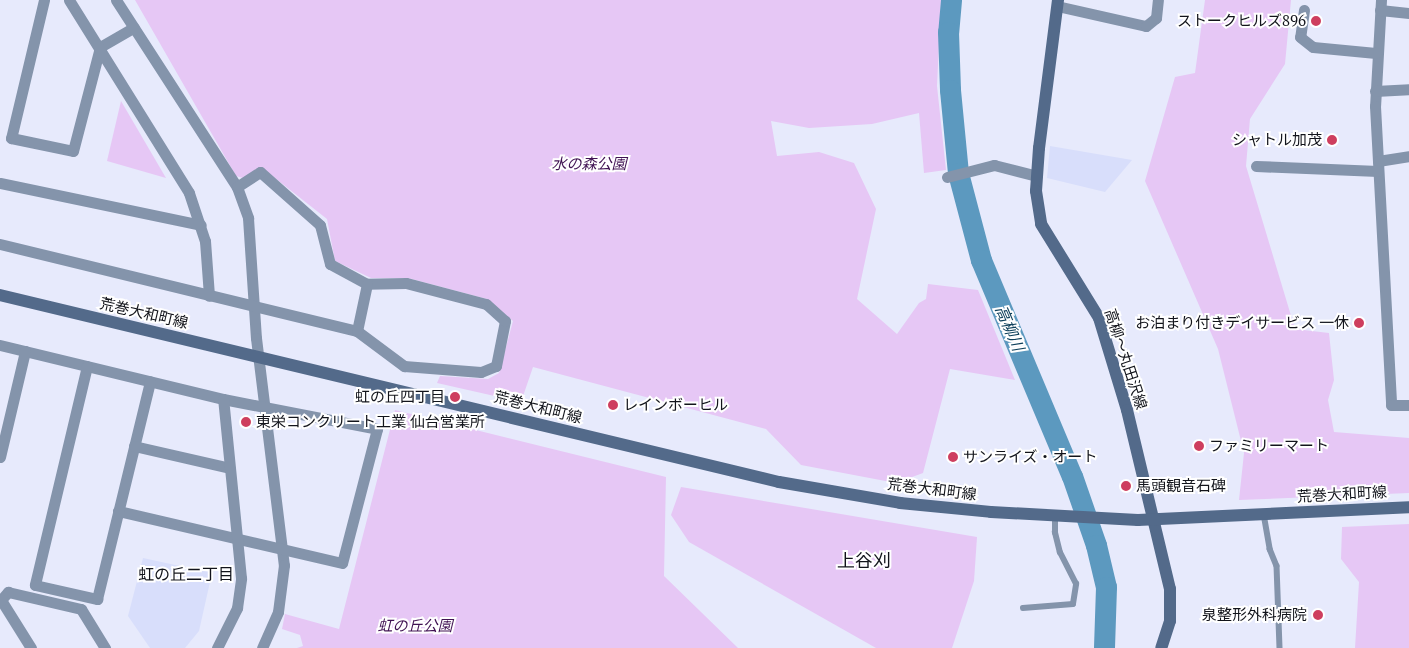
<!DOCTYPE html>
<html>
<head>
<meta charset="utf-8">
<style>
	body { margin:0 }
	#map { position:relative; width:1409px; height:648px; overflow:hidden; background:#e7eafc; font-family:"PT Serif","Noto Sans JP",serif }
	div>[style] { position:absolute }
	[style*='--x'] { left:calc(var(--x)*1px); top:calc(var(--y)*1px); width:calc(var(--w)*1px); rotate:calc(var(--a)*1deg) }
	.built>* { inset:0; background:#d8defb }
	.green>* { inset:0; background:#e6c7f5 }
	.river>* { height:21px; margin:-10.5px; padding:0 10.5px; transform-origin:10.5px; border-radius:10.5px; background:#5c99bf }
	.lane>* { height:5.5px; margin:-2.75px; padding:0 2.75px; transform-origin:2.75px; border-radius:2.75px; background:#8494ab }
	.street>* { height:11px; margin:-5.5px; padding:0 5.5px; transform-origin:5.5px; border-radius:5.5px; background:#8494ab }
	.secondary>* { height:12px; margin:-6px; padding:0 6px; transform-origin:6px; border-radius:6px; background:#536a8a }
	.dots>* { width:14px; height:14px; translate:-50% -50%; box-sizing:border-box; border:2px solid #fff; border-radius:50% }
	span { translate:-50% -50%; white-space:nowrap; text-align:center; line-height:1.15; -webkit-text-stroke:4px #fff; paint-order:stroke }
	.poi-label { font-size:15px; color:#12141b }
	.right { translate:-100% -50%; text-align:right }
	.left { translate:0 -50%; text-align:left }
	.park-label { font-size:15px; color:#401253; font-style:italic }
	.street-label { font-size:15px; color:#12141b }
	.water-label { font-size:16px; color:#0e405b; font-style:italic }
	.neighbourhood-label { font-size:16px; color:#12141b }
	.quarter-label { font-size:18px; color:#12141b }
</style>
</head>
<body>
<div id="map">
	<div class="built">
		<i style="clip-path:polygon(1050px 146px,1132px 160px,1105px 192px,1047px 178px)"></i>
		<i style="clip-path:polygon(143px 558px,212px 573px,199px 631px,185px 648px,150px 648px,128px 616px)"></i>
	</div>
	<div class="green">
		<i style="clip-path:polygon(135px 0,941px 0,937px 86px,946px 170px,924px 173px,919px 113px,872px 124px,809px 128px,771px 121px,777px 156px,819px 152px,854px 163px,876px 209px,857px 299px,897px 334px,919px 303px,926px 299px,928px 284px,978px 290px,1015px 380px,950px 369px,923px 473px,896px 483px,801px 465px,766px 429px,533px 367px,521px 402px,437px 383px,440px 376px,488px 379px,499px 373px,513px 321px,487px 299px,408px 278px,371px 278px,335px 261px,327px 219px,261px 167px,243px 178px,236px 176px)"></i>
		<i style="clip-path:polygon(1205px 0,1291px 0,1285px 64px,1250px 119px,1246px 166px,1295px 329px,1329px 333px,1334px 380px,1328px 400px,1334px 432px,1409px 438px,1409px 493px,1239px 500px,1244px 453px,1218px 349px,1145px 181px,1175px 77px,1195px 73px)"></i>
		<i style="clip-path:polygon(121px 101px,166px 178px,107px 161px)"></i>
		<i style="clip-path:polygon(395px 410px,666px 477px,664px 576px,738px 648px,297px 648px,303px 646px,300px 635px,282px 629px,285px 614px,339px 629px)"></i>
		<i style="clip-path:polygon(681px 487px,977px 537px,974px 581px,952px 648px,876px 648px,689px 542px,671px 515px)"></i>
		<i style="clip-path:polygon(1409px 524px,1409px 648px,1355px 648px,1359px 582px,1341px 559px,1342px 527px)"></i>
	</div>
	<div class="river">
		<i style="--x:951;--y:0;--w:32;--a:95"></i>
		<i style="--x:948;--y:32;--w:58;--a:88"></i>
		<i style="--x:950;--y:90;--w:83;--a:84.5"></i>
		<i style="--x:958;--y:173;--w:90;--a:75.2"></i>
		<i style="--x:981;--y:260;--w:234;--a:67.2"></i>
		<i style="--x:1072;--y:476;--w:73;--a:70.8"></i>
		<i style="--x:1096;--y:545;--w:43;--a:76.6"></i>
		<i style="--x:1106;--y:587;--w:61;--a:91.9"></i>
	</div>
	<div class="lane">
		<i style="--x:1264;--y:514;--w:36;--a:80"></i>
		<i style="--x:1270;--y:549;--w:18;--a:68"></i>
		<i style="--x:1277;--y:566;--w:82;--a:87.9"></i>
		<i style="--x:1023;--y:608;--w:50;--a:-4.6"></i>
		<i style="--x:1073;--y:604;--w:20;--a:-81"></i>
		<i style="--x:1076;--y:584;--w:35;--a:-117"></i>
		<i style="--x:1060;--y:553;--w:21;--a:-104"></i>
		<i style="--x:1055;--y:533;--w:16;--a:-90"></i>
	</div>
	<div class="street">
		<i style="--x:44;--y:0;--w:142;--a:103.4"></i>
		<i style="--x:11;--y:138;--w:63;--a:11.8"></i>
		<i style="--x:73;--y:151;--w:107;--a:-75.4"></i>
		<i style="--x:100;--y:47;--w:39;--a:-30"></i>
		<i style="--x:69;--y:0;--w:227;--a:58.1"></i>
		<i style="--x:189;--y:193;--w:51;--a:71.6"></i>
		<i style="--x:205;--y:241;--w:55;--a:85.8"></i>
		<i style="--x:116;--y:0;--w:223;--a:57.1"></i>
		<i style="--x:237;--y:187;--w:33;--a:70"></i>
		<i style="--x:248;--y:218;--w:120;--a:86.2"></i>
		<i style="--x:256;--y:338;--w:229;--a:83"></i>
		<i style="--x:284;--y:565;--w:47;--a:97.3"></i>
		<i style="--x:278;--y:612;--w:39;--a:114"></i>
		<i style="--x:1381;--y:0;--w:106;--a:93.2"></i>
		<i style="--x:1375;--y:106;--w:299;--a:86.9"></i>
		<i style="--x:1391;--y:405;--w:18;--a:0"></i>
		<i style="--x:1057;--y:6;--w:91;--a:12.7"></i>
		<i style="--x:1146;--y:26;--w:13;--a:-39"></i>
		<i style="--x:1156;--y:18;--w:18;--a:-84"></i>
		<i style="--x:1304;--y:10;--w:27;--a:98"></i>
		<i style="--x:1300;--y:37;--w:16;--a:38"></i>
		<i style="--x:1313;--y:47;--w:63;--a:5.4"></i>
		<i style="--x:1380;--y:10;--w:29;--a:6"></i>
		<i style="--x:1375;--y:91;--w:34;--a:-3"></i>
		<i style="--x:1378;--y:161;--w:31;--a:-9"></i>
		<i style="--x:1256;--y:166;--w:122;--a:2.3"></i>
		<i style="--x:947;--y:177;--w:49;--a:-14.3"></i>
		<i style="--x:994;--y:165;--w:44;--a:14.3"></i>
		<i style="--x:0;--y:183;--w:205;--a:11.8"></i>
		<i style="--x:0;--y:244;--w:367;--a:13.7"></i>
		<i style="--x:357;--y:331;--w:59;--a:36.7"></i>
		<i style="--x:404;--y:366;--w:77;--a:4.5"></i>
		<i style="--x:481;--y:372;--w:16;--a:-22"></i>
		<i style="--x:496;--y:366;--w:46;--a:-78.7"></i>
		<i style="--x:505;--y:321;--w:25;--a:-138"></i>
		<i style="--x:486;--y:304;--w:83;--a:-165.3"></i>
		<i style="--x:406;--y:283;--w:39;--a:179"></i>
		<i style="--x:367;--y:284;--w:42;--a:-151.6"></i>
		<i style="--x:330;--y:264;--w:40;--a:-104.4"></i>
		<i style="--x:320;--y:225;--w:80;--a:-138.5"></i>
		<i style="--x:260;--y:172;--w:27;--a:147"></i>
		<i style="--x:357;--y:331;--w:48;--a:-78"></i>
		<i style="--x:0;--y:345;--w:229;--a:13.6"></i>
		<i style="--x:223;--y:399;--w:157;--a:11"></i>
		<i style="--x:377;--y:429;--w:138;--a:104.6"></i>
		<i style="--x:342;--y:563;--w:230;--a:-166.9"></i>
		<i style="--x:87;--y:366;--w:225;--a:103.4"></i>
		<i style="--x:35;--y:585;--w:64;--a:12.7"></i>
		<i style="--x:97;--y:599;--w:224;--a:-76.3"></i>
		<i style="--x:134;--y:446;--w:98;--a:12.9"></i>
		<i style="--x:0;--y:457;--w:109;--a:-76.7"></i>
		<i style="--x:31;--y:648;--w:57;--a:-122"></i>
		<i style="--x:1;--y:600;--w:11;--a:-49"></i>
		<i style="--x:8;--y:592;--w:75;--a:13.1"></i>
		<i style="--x:81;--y:609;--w:46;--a:58.4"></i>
		<i style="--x:217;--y:648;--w:45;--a:-63.4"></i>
		<i style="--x:237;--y:608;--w:30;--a:-82"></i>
		<i style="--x:241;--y:578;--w:180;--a:-95.7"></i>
	</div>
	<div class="secondary">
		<i style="--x:1058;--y:0;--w:149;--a:97.3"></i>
		<i style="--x:1039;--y:148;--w:43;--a:94"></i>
		<i style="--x:1036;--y:191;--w:33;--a:81"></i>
		<i style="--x:1041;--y:224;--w:110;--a:58.3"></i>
		<i style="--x:1099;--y:318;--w:96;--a:73.1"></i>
		<i style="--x:1127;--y:410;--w:184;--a:76.5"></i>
		<i style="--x:1170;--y:589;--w:32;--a:90"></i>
		<i style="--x:1170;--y:621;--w:28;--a:108"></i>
		<i style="--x:0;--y:295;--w:801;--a:13.5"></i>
		<i style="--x:779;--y:482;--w:123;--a:9.8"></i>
		<i style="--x:900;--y:503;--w:91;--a:5.6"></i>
		<i style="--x:991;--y:512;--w:147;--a:3.1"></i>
		<i style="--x:1138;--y:520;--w:271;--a:-2.7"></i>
	</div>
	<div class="dots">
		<i style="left:1316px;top:21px;background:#ce3e5e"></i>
		<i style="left:1332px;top:140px;background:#ce3e5e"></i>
		<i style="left:1359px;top:323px;background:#ce3e5e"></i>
		<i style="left:455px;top:397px;background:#ce3e5e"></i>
		<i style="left:613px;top:405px;background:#ce3e5e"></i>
		<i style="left:246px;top:422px;background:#ce3e5e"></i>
		<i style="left:1199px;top:446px;background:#ce3e5e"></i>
		<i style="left:953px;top:457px;background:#ce3e5e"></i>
		<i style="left:1126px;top:486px;background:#ce3e5e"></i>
		<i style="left:1318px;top:615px;background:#ce3e5e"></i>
	</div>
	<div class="poi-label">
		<span class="right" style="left:1306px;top:21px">ストークヒルズ896</span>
		<span class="right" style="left:1322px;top:140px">シャトル加茂</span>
		<span class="right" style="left:1349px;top:323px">お泊まり付きデイサービス 一休</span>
		<span class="right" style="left:445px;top:397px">虹の丘四丁目</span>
		<span class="left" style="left:623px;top:405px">レインボーヒル</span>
		<span class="left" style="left:256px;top:422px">東栄コンクリート工業 仙台営業所</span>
		<span class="left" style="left:1209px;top:446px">ファミリーマート</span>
		<span class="left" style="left:963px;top:457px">サンライズ・オート</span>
		<span class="left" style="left:1136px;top:486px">馬頭観音石碑</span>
		<span class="right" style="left:1307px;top:615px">泉整形外科病院</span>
	</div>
	<div class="park-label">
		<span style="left:589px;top:164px">水の森公園</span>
		<span style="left:415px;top:626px">虹の丘公園</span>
	</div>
	<div class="street-label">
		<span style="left:144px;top:313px;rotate:13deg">荒巻大和町線</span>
		<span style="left:1126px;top:359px;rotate:72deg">高柳～丸田沢線</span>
		<span style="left:538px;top:407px;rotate:14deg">荒巻大和町線</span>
		<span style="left:932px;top:489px;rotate:7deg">荒巻大和町線</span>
		<span style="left:1342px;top:494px;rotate:-3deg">荒巻大和町線</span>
	</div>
	<div class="water-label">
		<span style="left:1010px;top:328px;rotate:67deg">高柳川</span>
	</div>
	<div class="neighbourhood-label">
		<span style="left:186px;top:574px">虹の丘二丁目</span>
	</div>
	<div class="quarter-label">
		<span style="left:864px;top:560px">上谷刈</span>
	</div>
</div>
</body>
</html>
